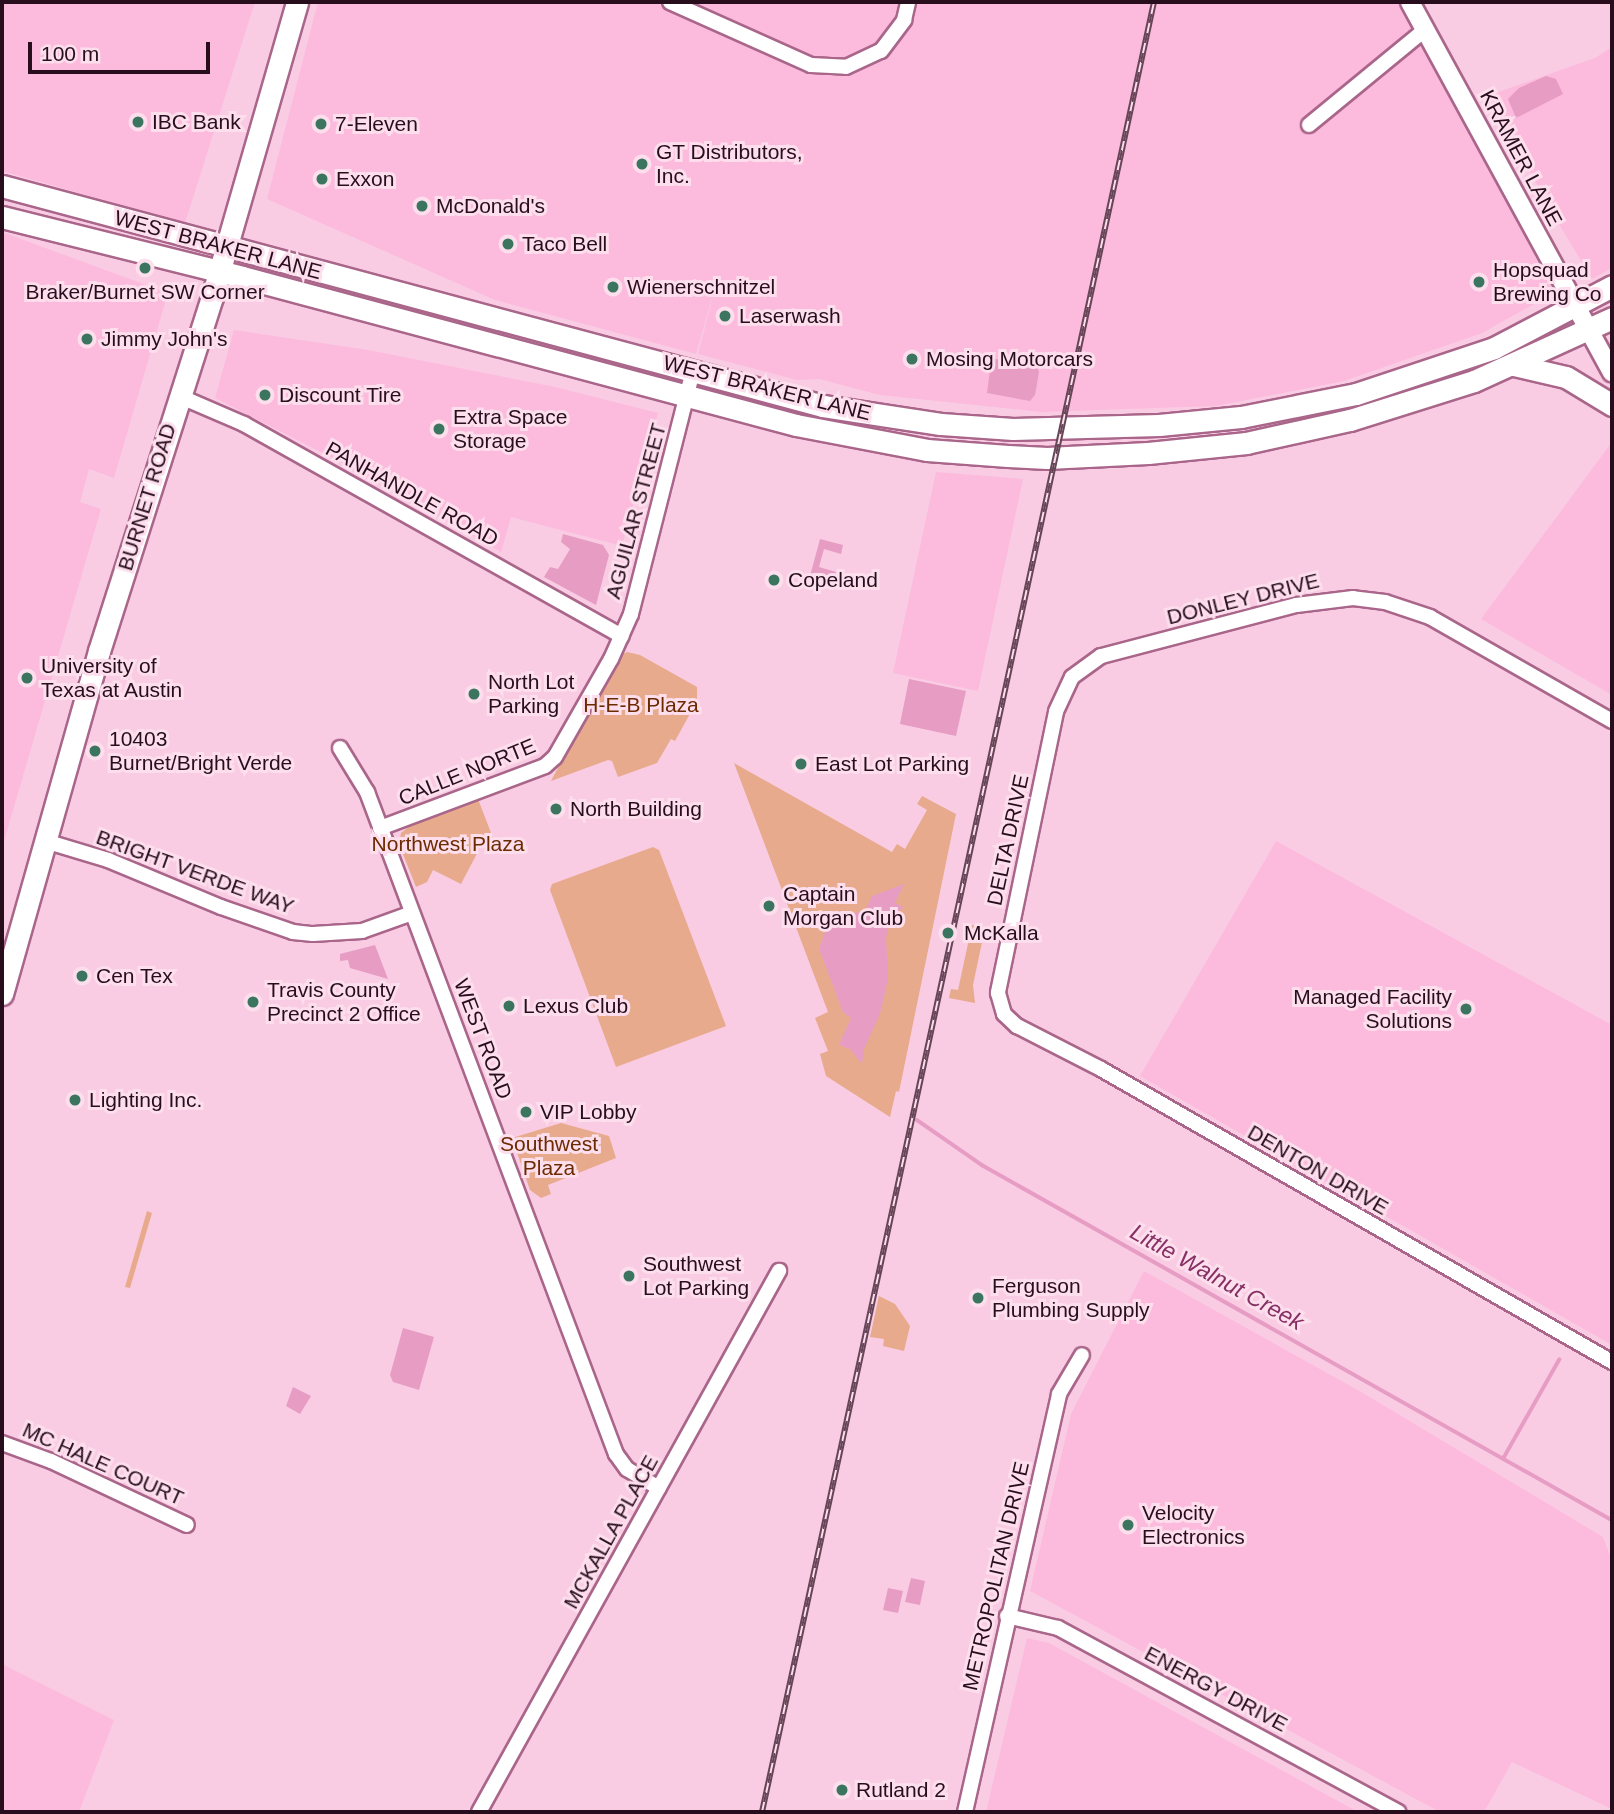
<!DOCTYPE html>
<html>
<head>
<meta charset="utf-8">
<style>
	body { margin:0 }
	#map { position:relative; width:1614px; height:1814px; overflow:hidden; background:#f9cce3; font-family:Arial,sans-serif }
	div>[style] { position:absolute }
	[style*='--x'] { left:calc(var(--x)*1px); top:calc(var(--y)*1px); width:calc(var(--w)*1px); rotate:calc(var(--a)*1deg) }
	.built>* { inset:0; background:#fcbbdd }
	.green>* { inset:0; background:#e8aa8c }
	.water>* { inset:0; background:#e79cc4 }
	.stream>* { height:3.5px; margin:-1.75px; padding:0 1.75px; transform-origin:1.75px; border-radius:1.75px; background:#e79cc4 }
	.roads { filter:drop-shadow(2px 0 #a9668a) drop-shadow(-2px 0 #a9668a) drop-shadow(0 2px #a9668a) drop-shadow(0 -2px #a9668a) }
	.minor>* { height:14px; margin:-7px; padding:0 7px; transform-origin:7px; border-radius:7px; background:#fff }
	.tertiary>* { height:18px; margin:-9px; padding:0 9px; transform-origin:9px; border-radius:9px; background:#fff }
	.secondary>* { height:21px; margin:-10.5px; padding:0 10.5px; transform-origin:10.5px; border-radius:10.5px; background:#fff }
	.rail>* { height:6px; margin-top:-3px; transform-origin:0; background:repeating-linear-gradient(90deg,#fddeed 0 10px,#654556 0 20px); box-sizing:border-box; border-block:2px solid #654556 }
	.dots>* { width:19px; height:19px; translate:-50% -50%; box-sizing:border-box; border:4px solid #fddeed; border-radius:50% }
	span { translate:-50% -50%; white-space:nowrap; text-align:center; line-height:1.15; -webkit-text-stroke:6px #fddeed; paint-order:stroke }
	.poi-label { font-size:21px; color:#280e1d }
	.left { translate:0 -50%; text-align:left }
	.right { translate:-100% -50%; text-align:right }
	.street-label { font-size:21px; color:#280e1d }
	.park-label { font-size:21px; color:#6c2a00 }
	.water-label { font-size:23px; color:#863064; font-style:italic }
	.frame { position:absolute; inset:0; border:4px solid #280e1d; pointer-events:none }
	.scale { position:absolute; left:28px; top:42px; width:182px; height:32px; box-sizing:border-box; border:4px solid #280e1d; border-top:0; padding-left:9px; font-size:21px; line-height:24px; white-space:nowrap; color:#280e1d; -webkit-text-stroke:5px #fddeed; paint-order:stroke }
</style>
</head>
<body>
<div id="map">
	<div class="built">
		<i style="clip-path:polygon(2px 2px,255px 2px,185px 223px,2px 171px)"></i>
		<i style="clip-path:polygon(318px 2px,1398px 2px,1426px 47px,1554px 293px,1482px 333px,1344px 381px,1216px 406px,1041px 412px,880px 395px,819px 379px,797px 380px,698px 354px,717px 281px,696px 354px,495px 300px,267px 199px)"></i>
		<i style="clip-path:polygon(1612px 47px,1612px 268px,1592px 279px,1551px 211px,1490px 95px,1595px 58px)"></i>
		<i style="clip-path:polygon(2px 232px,168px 293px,114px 478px,89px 469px,80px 502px,101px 509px,2px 848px)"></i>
		<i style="clip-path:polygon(234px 330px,368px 350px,555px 387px,658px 413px,622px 546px,511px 517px,501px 552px,354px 469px,215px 398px)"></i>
		<i style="clip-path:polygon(1612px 442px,1612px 695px,1481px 619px)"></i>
		<i style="clip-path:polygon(936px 472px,1023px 479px,978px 691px,893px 673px)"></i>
		<i style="clip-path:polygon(1276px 841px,1612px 1025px,1612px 1345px,1140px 1076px)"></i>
		<i style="clip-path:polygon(1144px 1271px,1363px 1393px,1603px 1537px,1612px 1561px,1612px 1809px,1512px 1762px,1484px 1812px,1440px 1812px,1030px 1591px,1071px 1414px)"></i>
		<i style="clip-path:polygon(1027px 1638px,1049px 1643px,1358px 1812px,986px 1812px)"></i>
		<i style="clip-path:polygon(2px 1664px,114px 1720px,79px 1812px,2px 1812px)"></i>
	</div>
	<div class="green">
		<i style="clip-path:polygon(627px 652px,640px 655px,697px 687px,697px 701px,675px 741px,671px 739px,657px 763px,618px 777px,612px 761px,608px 760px,551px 781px,617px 657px)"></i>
		<i style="clip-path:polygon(734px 763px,892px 852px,897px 844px,905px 849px,927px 810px,917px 804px,922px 796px,956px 814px,899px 1092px,896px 1091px,890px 1117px,826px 1076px,820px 1054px,828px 1051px,815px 1018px,828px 1012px)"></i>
		<i style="clip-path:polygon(478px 799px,493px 838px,483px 842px,461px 884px,433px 870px,427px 882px,416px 887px,399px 844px,401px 833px,411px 825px)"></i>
		<i style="clip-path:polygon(653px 847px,659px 850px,726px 1026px,616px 1067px,550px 890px,552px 884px)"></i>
		<i style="clip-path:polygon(972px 925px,985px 928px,973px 985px,975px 1003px,949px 998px,951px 989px,958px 990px)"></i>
		<i style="clip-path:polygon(561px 1123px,609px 1136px,616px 1158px,548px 1185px,551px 1194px,541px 1198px,530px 1190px,512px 1138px)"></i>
		<i style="clip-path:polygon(147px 1211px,152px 1213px,130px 1288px,125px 1287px)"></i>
		<i style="clip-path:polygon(879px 1296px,895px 1304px,910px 1326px,904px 1351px,883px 1346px,884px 1339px,870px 1337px)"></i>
	</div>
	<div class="water">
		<i style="clip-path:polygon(1546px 76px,1556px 79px,1563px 94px,1516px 118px,1508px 99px,1519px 88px)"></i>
		<i style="clip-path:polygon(996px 359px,1037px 367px,1039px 372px,1035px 395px,1030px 401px,987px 393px,991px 362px)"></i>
		<i style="clip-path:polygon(563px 534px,603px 545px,609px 555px,596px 605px,544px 577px,550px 567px,558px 569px,570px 549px,561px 542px)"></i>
		<i style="clip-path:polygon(820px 539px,843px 545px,841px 554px,824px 549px,819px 567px,836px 572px,834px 582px,810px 576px)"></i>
		<i style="clip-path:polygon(909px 679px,966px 691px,956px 736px,900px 724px)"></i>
		<i style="clip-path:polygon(904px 884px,895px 903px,903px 907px,889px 925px,886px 937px,888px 979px,880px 1014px,864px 1049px,862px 1064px,850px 1049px,839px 1045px,851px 1018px,843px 1012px,819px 949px,828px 924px,866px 909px,872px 896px)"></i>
		<i style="clip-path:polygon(375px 945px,388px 979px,350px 968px,348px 960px,340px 961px,340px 954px)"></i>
		<i style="clip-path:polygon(403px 1328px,434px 1337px,419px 1390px,393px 1382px,390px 1375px)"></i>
		<i style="clip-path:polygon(293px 1387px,311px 1396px,300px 1414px,286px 1406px)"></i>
		<i style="clip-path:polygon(911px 1578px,925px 1581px,920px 1605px,905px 1602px)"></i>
		<i style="clip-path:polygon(888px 1588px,903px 1591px,898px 1613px,883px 1610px)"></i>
	</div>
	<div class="stream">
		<i style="--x:917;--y:1120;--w:79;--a:34.7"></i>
		<i style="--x:982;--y:1165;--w:723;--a:29.4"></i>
		<i style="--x:1503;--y:1459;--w:114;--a:-60.5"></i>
	</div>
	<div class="roads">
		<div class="minor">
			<i style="--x:670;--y:2;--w:154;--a:24.1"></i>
			<i style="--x:811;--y:65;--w:35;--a:3"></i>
			<i style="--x:846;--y:67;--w:38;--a:-25"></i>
			<i style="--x:881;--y:51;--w:39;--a:-53"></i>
			<i style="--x:904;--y:20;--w:18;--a:-77"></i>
			<i style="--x:1309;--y:125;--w:151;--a:-39.4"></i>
			<i style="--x:179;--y:396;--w:71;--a:23.3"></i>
			<i style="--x:244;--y:424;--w:433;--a:29.3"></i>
			<i style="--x:1612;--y:721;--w:210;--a:-150.3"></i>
			<i style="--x:1430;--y:617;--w:47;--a:-161.6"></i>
			<i style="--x:1385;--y:602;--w:32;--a:-173"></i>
			<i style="--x:1353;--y:598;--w:57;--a:173"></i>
			<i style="--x:1296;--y:605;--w:202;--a:165.3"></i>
			<i style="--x:1101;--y:656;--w:36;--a:144"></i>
			<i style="--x:1072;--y:677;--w:38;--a:115"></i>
			<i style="--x:1056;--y:712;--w:287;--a:101.7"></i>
			<i style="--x:998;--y:993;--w:22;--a:74"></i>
			<i style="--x:1004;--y:1014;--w:18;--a:43"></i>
			<i style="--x:1017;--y:1026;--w:94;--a:27.1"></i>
			<i style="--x:1101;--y:1069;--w:589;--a:29.83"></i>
			<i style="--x:340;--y:748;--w:52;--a:58.5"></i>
			<i style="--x:367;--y:792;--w:707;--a:69.39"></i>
			<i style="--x:616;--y:1454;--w:19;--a:54"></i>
			<i style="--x:627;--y:1469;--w:37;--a:31"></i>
			<i style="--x:380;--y:828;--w:176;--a:-20.6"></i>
			<i style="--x:545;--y:766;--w:13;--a:-42"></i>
			<i style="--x:555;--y:757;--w:113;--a:-60.3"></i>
			<i style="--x:611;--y:659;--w:49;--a:-66"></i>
			<i style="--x:631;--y:614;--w:251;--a:-75.7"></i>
			<i style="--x:45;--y:841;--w:66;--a:16.8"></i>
			<i style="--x:108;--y:860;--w:122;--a:22.6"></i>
			<i style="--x:221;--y:907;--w:76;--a:19.1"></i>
			<i style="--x:293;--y:932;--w:20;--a:6"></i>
			<i style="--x:313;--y:934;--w:49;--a:-3.5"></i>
			<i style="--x:362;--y:931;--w:53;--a:-19.8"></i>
			<i style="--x:2;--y:1443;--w:52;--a:20.2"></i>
			<i style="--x:51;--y:1461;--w:150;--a:25.2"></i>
			<i style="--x:1007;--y:1616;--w:52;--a:13.2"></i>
			<i style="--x:1058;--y:1628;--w:387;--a:28.4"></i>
			<i style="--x:479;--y:1812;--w:619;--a:-60.99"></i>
			<i style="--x:965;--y:1812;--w:428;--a:-77.3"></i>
			<i style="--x:1059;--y:1394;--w:45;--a:-59.5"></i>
		</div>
		<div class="tertiary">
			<i style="--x:1410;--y:2;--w:422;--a:61.4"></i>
		</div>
		<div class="secondary">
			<i style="--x:2;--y:186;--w:850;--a:15"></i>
			<i style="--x:823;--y:406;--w:119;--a:8.7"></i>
			<i style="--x:941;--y:424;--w:72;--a:4"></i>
			<i style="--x:1013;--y:429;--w:146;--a:-1.6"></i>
			<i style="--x:1159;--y:425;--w:82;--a:-5.6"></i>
			<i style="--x:1241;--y:417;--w:117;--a:-11.3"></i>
			<i style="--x:1356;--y:394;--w:145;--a:-18.4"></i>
			<i style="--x:1494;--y:348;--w:133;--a:-27.7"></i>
			<i style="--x:2;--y:217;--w:247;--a:14"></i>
			<i style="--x:242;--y:277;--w:573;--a:14.96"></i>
			<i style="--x:796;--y:425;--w:133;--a:10.8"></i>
			<i style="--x:927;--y:450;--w:81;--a:4.2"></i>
			<i style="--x:1008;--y:456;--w:39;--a:3"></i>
			<i style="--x:1047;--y:458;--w:101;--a:-2.8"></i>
			<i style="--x:1148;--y:453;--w:99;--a:-5.8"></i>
			<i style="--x:1246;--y:443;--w:107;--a:-12.5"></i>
			<i style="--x:1350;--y:420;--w:130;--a:-17.5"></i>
			<i style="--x:1474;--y:381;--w:152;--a:-24.5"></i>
			<i style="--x:1514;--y:365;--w:53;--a:13"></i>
			<i style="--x:1566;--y:377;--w:54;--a:31.3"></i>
			<i style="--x:2;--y:994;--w:356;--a:-74.2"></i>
			<i style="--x:99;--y:651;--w:372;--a:-72.3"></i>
			<i style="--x:212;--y:297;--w:307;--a:-73.9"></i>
		</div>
	</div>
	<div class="rail">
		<i style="--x:762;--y:1812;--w:1852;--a:-77.78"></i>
	</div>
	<div class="dots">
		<i style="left:138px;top:122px;background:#3b755f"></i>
		<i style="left:321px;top:124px;background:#3b755f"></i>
		<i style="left:642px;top:164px;background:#3b755f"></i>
		<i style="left:322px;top:179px;background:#3b755f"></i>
		<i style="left:422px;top:206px;background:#3b755f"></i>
		<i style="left:508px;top:244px;background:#3b755f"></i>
		<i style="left:145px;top:268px;background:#3b755f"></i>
		<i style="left:1479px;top:282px;background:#3b755f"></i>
		<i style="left:613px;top:287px;background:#3b755f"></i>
		<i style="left:725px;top:316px;background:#3b755f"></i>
		<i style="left:87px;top:339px;background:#3b755f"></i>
		<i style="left:912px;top:359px;background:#3b755f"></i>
		<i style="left:265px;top:395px;background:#3b755f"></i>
		<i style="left:439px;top:429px;background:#3b755f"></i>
		<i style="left:774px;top:580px;background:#3b755f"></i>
		<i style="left:27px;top:678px;background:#3b755f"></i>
		<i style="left:474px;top:694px;background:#3b755f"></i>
		<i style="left:95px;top:751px;background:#3b755f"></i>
		<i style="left:801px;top:764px;background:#3b755f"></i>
		<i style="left:556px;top:809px;background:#3b755f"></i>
		<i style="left:769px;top:906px;background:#3b755f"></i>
		<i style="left:948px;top:933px;background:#3b755f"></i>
		<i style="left:82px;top:976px;background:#3b755f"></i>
		<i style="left:253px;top:1002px;background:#3b755f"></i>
		<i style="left:509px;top:1006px;background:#3b755f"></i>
		<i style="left:1466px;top:1009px;background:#3b755f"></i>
		<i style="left:75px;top:1100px;background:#3b755f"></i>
		<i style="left:526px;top:1112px;background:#3b755f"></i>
		<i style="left:629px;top:1276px;background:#3b755f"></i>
		<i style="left:978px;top:1298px;background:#3b755f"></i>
		<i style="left:1128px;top:1525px;background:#3b755f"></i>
		<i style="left:842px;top:1790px;background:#3b755f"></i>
	</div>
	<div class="poi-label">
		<span class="left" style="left:152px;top:122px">IBC Bank</span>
		<span class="left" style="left:335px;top:124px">7-Eleven</span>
		<span class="left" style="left:656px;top:164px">GT Distributors,<br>Inc.</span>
		<span class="left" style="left:336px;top:179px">Exxon</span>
		<span class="left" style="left:436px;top:206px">McDonald's</span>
		<span class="left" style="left:522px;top:244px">Taco Bell</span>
		<span class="left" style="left:1493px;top:282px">Hopsquad<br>Brewing Co</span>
		<span class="left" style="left:627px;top:287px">Wienerschnitzel</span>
		<span style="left:145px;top:292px">Braker/Burnet SW Corner</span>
		<span class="left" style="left:739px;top:316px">Laserwash</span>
		<span class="left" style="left:101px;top:339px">Jimmy John's</span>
		<span class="left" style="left:926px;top:359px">Mosing Motorcars</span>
		<span class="left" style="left:279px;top:395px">Discount Tire</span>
		<span class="left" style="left:453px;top:429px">Extra Space<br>Storage</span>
		<span class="left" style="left:788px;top:580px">Copeland</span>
		<span class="left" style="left:41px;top:678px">University of<br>Texas at Austin</span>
		<span class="left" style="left:488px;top:694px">North Lot<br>Parking</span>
		<span class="left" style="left:109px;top:751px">10403<br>Burnet/Bright Verde</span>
		<span class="left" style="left:815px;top:764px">East Lot Parking</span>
		<span class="left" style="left:570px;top:809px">North Building</span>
		<span class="left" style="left:783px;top:906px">Captain<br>Morgan Club</span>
		<span class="left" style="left:964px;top:933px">McKalla</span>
		<span class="left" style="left:96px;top:976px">Cen Tex</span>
		<span class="left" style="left:267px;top:1002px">Travis County<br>Precinct 2 Office</span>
		<span class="right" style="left:1452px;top:1009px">Managed Facility<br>Solutions</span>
		<span class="left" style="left:523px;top:1006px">Lexus Club</span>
		<span class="left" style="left:89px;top:1100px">Lighting Inc.</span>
		<span class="left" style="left:540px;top:1112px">VIP Lobby</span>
		<span class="left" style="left:643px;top:1276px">Southwest<br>Lot Parking</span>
		<span class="left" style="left:992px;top:1298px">Ferguson<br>Plumbing Supply</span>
		<span class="left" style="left:1142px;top:1525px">Velocity<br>Electronics</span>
		<span class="left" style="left:856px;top:1790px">Rutland 2</span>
	</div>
	<div class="street-label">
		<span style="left:1521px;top:158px;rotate:62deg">KRAMER LANE</span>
		<span style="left:218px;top:245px;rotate:15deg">WEST BRAKER LANE</span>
		<span style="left:767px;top:388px;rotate:14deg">WEST BRAKER LANE</span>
		<span style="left:412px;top:494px;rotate:29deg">PANHANDLE ROAD</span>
		<span style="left:147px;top:497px;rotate:-73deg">BURNET ROAD</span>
		<span style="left:636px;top:511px;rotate:-75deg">AGUILAR STREET</span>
		<span style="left:1243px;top:599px;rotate:-14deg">DONLEY DRIVE</span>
		<span style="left:467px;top:772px;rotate:-22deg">CALLE NORTE</span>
		<span style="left:1008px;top:840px;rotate:-78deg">DELTA DRIVE</span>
		<span style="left:195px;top:872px;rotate:20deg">BRIGHT VERDE WAY</span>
		<span style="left:483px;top:1039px;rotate:69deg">WEST ROAD</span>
		<span style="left:1318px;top:1170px;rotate:30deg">DENTON DRIVE</span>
		<span style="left:103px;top:1464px;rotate:24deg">MC HALE COURT</span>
		<span style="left:611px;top:1532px;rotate:-61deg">MCKALLA PLACE</span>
		<span style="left:996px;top:1576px;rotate:-77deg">METROPOLITAN DRIVE</span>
		<span style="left:1216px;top:1689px;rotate:28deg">ENERGY DRIVE</span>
	</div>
	<div class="park-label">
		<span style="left:641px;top:705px">H-E-B Plaza</span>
		<span style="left:448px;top:844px">Northwest Plaza</span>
		<span style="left:549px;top:1156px">Southwest<br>Plaza</span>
	</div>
	<div class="water-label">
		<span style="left:1217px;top:1277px;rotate:29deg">Little Walnut Creek</span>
	</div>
	<div class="frame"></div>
	<div class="scale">100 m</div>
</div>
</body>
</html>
